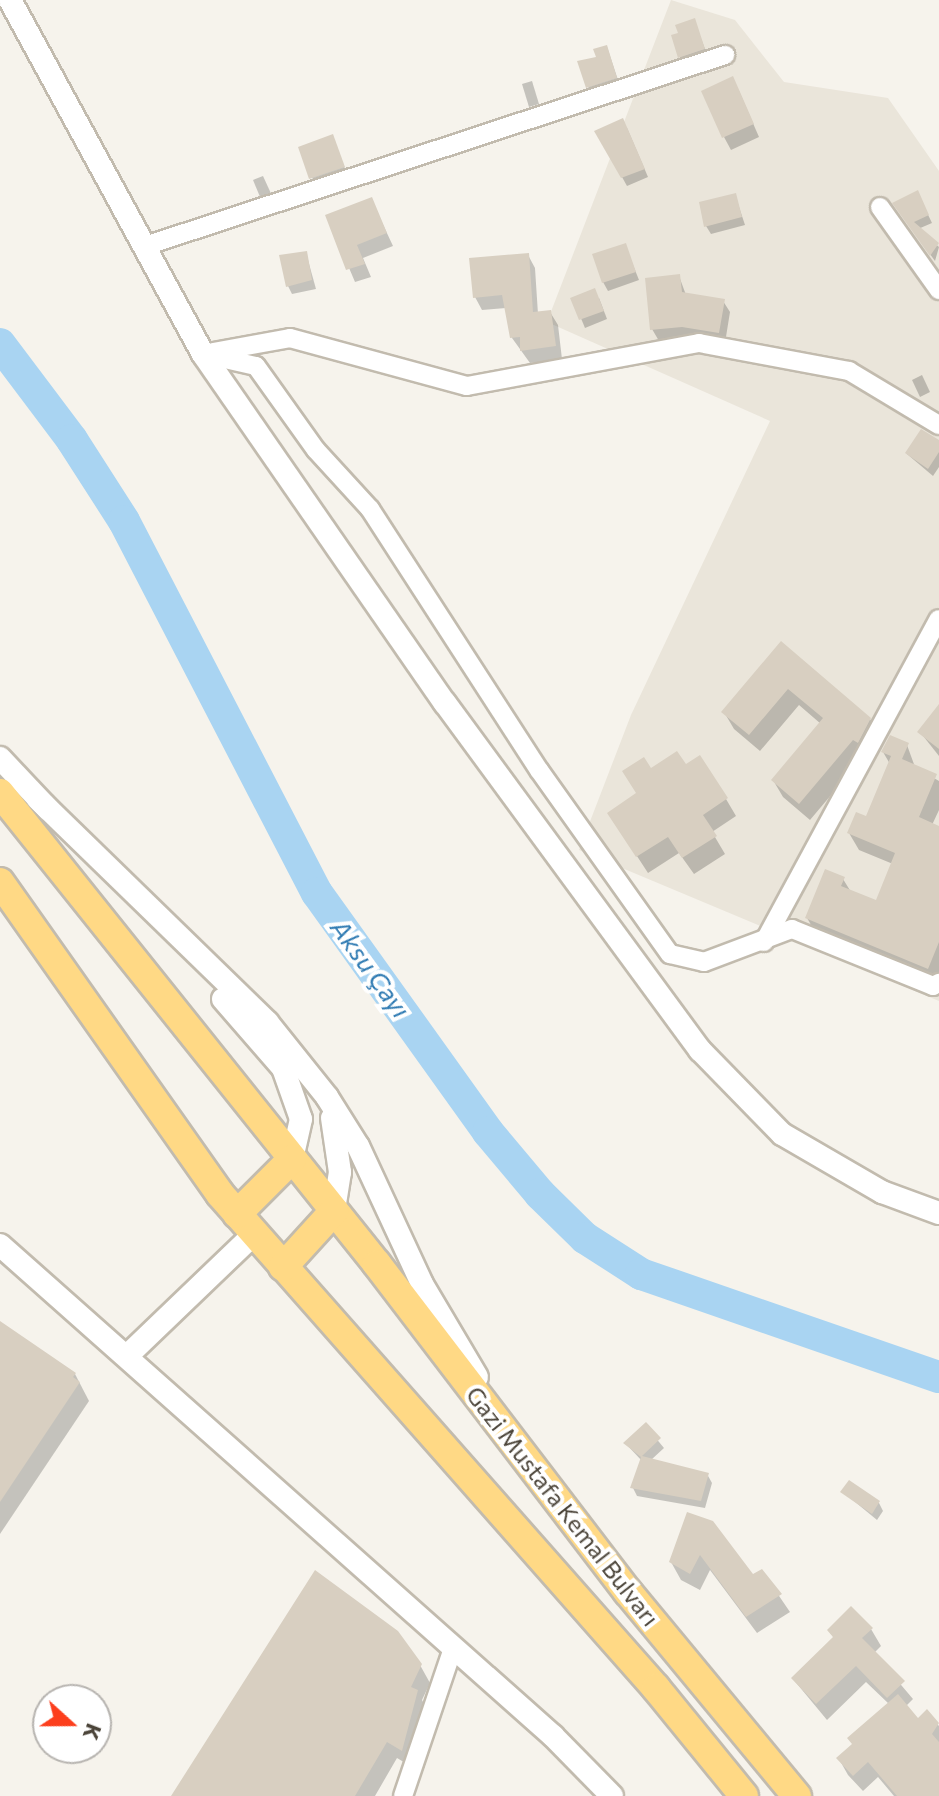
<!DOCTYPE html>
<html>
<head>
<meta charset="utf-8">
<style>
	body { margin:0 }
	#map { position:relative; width:939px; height:1796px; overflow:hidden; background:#f6f3ec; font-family:Commissioner,sans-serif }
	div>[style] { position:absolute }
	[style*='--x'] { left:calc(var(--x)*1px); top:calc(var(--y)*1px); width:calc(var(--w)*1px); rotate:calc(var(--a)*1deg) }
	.residential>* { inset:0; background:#eae5da }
	.shadow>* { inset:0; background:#0003 }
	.river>* { height:32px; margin:-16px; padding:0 16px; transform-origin:16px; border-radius:16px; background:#a9d4f2 }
	.building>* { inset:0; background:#d8cfc1 }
	.roads { filter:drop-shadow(2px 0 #c2bbae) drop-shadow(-2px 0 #c2bbae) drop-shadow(0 2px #c2bbae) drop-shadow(0 -2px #c2bbae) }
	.minor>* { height:18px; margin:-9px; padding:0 9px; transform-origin:9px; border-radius:9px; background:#fff }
	.tertiary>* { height:22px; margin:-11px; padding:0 11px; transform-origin:11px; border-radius:11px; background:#fff }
	.trunk>* { height:28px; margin:-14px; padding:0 14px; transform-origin:14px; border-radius:14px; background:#ffd985 }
	span { translate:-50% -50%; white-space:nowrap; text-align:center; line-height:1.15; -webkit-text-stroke:8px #fff; paint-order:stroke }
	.street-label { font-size:24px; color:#4b4439 }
	.water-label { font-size:26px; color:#2e7ab2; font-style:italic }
	.north { position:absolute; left:32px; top:1684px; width:80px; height:80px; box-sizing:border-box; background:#fff; border:2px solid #b7b4b0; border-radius:50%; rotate:111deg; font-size:22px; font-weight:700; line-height:32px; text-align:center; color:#4b4439 }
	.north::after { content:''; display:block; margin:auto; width:28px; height:36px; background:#fc3f1d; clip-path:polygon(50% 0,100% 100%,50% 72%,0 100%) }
</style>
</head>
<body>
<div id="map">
	<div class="residential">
		<i style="clip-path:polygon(671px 0,735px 20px,784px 82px,888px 98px,939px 171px,939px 1001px,579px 850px,631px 715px,770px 421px,547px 322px)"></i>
	</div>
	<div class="shadow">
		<i style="clip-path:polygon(694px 20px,708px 57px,685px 65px,680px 57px)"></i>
		<i style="clip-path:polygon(607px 47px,620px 86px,592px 96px,588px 87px)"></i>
		<i style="clip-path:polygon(532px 81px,539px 104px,529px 107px,522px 84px)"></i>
		<i style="clip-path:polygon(739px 91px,759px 137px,731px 150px,724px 137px)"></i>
		<i style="clip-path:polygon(627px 128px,648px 177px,627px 186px,597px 132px)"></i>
		<i style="clip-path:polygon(332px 137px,348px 176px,316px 187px,300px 148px)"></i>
		<i style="clip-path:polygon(263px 176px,274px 200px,263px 204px,253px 180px)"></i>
		<i style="clip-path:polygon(735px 195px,745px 225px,711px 234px,706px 226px)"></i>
		<i style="clip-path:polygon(371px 199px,393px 246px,363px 258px,371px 277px,355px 282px,327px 216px)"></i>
		<i style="clip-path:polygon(921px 200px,932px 223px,918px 229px,939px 247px,935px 261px,898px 210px)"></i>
		<i style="clip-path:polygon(625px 245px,639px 280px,608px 291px,603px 282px)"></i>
		<i style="clip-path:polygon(306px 253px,316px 289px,292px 294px,288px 286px)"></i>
		<i style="clip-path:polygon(528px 255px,535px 268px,538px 314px,550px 312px,558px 325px,562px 359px,530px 363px,512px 338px,506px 308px,482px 310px,475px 297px)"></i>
		<i style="clip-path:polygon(679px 276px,686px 295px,723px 301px,730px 312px,725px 343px,689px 338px,659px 341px,652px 329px)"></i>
		<i style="clip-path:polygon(599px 298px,607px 319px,585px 328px,573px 299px)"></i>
		<i style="clip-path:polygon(922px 375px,930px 392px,920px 397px,912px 380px)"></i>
		<i style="clip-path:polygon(939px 443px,939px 467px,933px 476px,907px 454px)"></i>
		<i style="clip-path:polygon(781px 644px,870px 719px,880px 737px,810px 820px,783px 797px,773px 780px,821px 724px,799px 705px,760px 751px,734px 729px,724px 712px)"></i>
		<i style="clip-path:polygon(939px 707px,939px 756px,920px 732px)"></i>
		<i style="clip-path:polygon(907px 745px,915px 767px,939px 781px,939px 810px,932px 825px,939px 828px,939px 982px,817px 935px,807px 918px,843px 879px,851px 892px,877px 903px,893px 864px,859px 850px,849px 833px,867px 819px,890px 764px,883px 752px)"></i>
		<i style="clip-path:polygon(685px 767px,726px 799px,736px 816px,712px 832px,725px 854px,694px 874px,679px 853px,648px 873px,620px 830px,651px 771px)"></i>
		<i style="clip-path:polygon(0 1323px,75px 1374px,89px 1401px,0 1534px)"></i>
		<i style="clip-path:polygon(645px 1425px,664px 1448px,651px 1460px,707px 1474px,712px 1483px,705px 1508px,637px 1496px,633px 1488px,642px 1461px,626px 1444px)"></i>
		<i style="clip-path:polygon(843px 1492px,879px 1503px,883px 1511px,877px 1520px)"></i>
		<i style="clip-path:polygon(688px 1514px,753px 1576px,762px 1571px,790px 1612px,757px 1633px,710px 1570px,700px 1590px,681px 1580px,671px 1562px)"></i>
		<i style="clip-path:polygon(871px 1629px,881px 1646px,874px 1653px,913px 1699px,906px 1706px,918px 1721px,926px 1712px,939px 1726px,939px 1796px,894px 1796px,878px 1777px,863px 1791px,848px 1775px,839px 1759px,889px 1704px,866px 1682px,827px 1720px,793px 1679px,834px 1638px,829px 1631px)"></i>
		<i style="clip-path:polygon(420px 1665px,430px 1683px,422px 1700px,427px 1710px,412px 1767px,397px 1758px,375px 1796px,173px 1796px)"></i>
	</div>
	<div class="river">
		<i style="--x:0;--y:344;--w:120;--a:53.1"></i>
		<i style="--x:72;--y:440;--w:96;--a:57.3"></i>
		<i style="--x:124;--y:521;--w:419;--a:62.6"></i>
		<i style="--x:317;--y:893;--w:294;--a:54.4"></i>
		<i style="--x:488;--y:1132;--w:81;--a:50"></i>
		<i style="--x:540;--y:1194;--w:63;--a:44.4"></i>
		<i style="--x:585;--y:1238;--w:67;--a:32.7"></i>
		<i style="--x:641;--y:1274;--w:315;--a:19.1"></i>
	</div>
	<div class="building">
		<i style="clip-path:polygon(695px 18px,705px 49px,678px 58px,671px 35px,678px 33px,675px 25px)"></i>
		<i style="clip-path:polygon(607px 45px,617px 78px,586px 88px,577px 61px,596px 57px,593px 49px)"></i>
		<i style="clip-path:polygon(733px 76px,754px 124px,722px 138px,701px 91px)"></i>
		<i style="clip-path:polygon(623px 118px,645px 169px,621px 178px,594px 131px)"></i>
		<i style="clip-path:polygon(333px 134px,345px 167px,309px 179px,298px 147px)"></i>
		<i style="clip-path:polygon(918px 190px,929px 215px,914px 222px,939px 243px,930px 256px,892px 203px)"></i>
		<i style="clip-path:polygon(736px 193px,742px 217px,704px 227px,699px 202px)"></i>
		<i style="clip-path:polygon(372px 197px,387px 233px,357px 245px,365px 264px,346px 270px,325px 215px)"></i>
		<i style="clip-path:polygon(626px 243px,636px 272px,602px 283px,592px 254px)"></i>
		<i style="clip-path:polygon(307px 251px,312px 280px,286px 287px,279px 255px)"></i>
		<i style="clip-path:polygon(529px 253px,533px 312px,551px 310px,556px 346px,520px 351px,520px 337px,510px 338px,502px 295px,473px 298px,469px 258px)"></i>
		<i style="clip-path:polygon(680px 274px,682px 292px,725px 299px,719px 333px,682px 327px,650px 330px,645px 278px)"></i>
		<i style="clip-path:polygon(595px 288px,604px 311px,579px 320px,570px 298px)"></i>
		<i style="clip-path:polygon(921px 429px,939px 440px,939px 452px,928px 469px,905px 453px)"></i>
		<i style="clip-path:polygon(781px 641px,871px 718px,858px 743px,853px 740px,799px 804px,771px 780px,823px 718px,788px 689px,749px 735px,721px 712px)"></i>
		<i style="clip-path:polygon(939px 704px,939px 749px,917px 732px)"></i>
		<i style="clip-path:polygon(890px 735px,909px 743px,902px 759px,937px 774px,919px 817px,939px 826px,939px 942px,928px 969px,805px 918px,825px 869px,845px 877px,841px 886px,876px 900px,895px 853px,847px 833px,856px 812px,866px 816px,891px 756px,881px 752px)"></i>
		<i style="clip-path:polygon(677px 751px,686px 764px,700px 755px,728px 798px,703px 815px,717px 836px,682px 858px,668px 837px,636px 857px,607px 813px,636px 793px,622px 771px,644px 757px,651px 768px)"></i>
		<i style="clip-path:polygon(0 1321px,76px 1373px,73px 1377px,80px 1382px,0 1502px)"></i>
		<i style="clip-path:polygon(646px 1422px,661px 1438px,642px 1456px,709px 1473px,701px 1501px,630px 1488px,641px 1457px,623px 1443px)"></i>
		<i style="clip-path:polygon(849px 1480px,880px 1501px,872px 1514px,840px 1492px)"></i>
		<i style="clip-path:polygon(687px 1512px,713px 1521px,753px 1574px,762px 1569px,782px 1594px,746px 1617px,700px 1555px,690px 1574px,669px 1562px)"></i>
		<i style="clip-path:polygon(315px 1570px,398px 1631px,422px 1664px,411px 1687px,418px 1690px,402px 1751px,387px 1742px,355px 1796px,171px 1796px)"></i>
		<i style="clip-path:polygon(851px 1606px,873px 1628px,862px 1638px,905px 1681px,887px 1698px,856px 1666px,816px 1704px,791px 1678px,833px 1637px,827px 1630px)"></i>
		<i style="clip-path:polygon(898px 1694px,918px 1718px,927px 1709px,939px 1723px,932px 1734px,939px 1742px,939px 1796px,897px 1796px,868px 1762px,853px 1776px,836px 1758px,852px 1744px,847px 1738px)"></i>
	</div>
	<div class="roads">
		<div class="minor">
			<i style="--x:880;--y:207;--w:102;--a:54.6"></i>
			<i style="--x:145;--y:246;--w:611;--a:-18.23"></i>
			<i style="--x:213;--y:352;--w:78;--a:-10.3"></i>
			<i style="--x:290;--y:338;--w:183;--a:15.2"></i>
			<i style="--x:467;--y:386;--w:236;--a:-10.5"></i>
			<i style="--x:699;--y:343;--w:153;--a:10.6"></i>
			<i style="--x:849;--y:371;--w:105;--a:31"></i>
			<i style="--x:203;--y:354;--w:54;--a:12.8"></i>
			<i style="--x:256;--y:366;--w:103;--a:54.5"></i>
			<i style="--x:316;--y:450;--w:80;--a:47.5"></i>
			<i style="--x:370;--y:509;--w:311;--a:57.1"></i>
			<i style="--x:539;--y:770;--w:226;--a:54.6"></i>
			<i style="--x:670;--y:954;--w:35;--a:13"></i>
			<i style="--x:704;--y:962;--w:94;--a:-20.6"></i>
			<i style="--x:792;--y:929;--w:152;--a:22"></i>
			<i style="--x:933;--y:986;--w:7;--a:-27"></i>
			<i style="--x:764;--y:942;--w:367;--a:-61.6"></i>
			<i style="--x:403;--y:1796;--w:156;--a:-71.3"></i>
		</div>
		<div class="tertiary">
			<i style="--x:10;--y:0;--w:403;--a:61.4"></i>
			<i style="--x:203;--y:354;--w:425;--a:55.3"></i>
			<i style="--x:445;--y:703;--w:431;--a:53.7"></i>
			<i style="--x:700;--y:1050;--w:117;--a:45.7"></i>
			<i style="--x:782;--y:1134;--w:116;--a:30.1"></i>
			<i style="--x:882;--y:1192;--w:61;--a:20.2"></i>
			<i style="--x:0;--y:758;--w:70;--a:46.7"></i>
			<i style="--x:38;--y:799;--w:320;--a:44.2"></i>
			<i style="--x:267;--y:1022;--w:96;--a:51.3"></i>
			<i style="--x:327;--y:1097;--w:58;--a:57.7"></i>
			<i style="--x:358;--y:1146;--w:152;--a:65.1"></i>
			<i style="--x:422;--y:1284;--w:108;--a:59.4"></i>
			<i style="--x:223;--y:999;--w:91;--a:49"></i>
			<i style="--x:283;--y:1068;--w:54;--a:70.6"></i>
			<i style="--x:301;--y:1119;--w:41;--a:102.7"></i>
			<i style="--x:332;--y:1118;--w:55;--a:81.6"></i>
			<i style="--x:340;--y:1172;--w:39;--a:99"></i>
			<i style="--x:0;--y:1245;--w:740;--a:41.6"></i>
			<i style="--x:553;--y:1736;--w:84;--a:45.5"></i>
			<i style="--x:128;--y:1355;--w:175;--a:-43.8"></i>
		</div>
		<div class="trunk">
			<i style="--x:0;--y:793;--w:603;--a:51.33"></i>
			<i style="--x:377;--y:1264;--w:413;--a:52.6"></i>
			<i style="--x:628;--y:1592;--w:265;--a:50.4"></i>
			<i style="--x:0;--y:882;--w:382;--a:54.8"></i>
			<i style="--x:220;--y:1194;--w:659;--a:48.57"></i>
			<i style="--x:656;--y:1688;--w:139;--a:50.8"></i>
			<i style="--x:237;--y:1214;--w:78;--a:-45"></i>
			<i style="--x:283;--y:1267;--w:76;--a:-47.7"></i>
		</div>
	</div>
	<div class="street-label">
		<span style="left:563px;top:1506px;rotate:52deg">Gazi Mustafa Kemal Bulvarı</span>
	</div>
	<div class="water-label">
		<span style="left:371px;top:968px;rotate:54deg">Aksu Çayı</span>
	</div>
	<div class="north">K</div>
</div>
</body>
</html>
